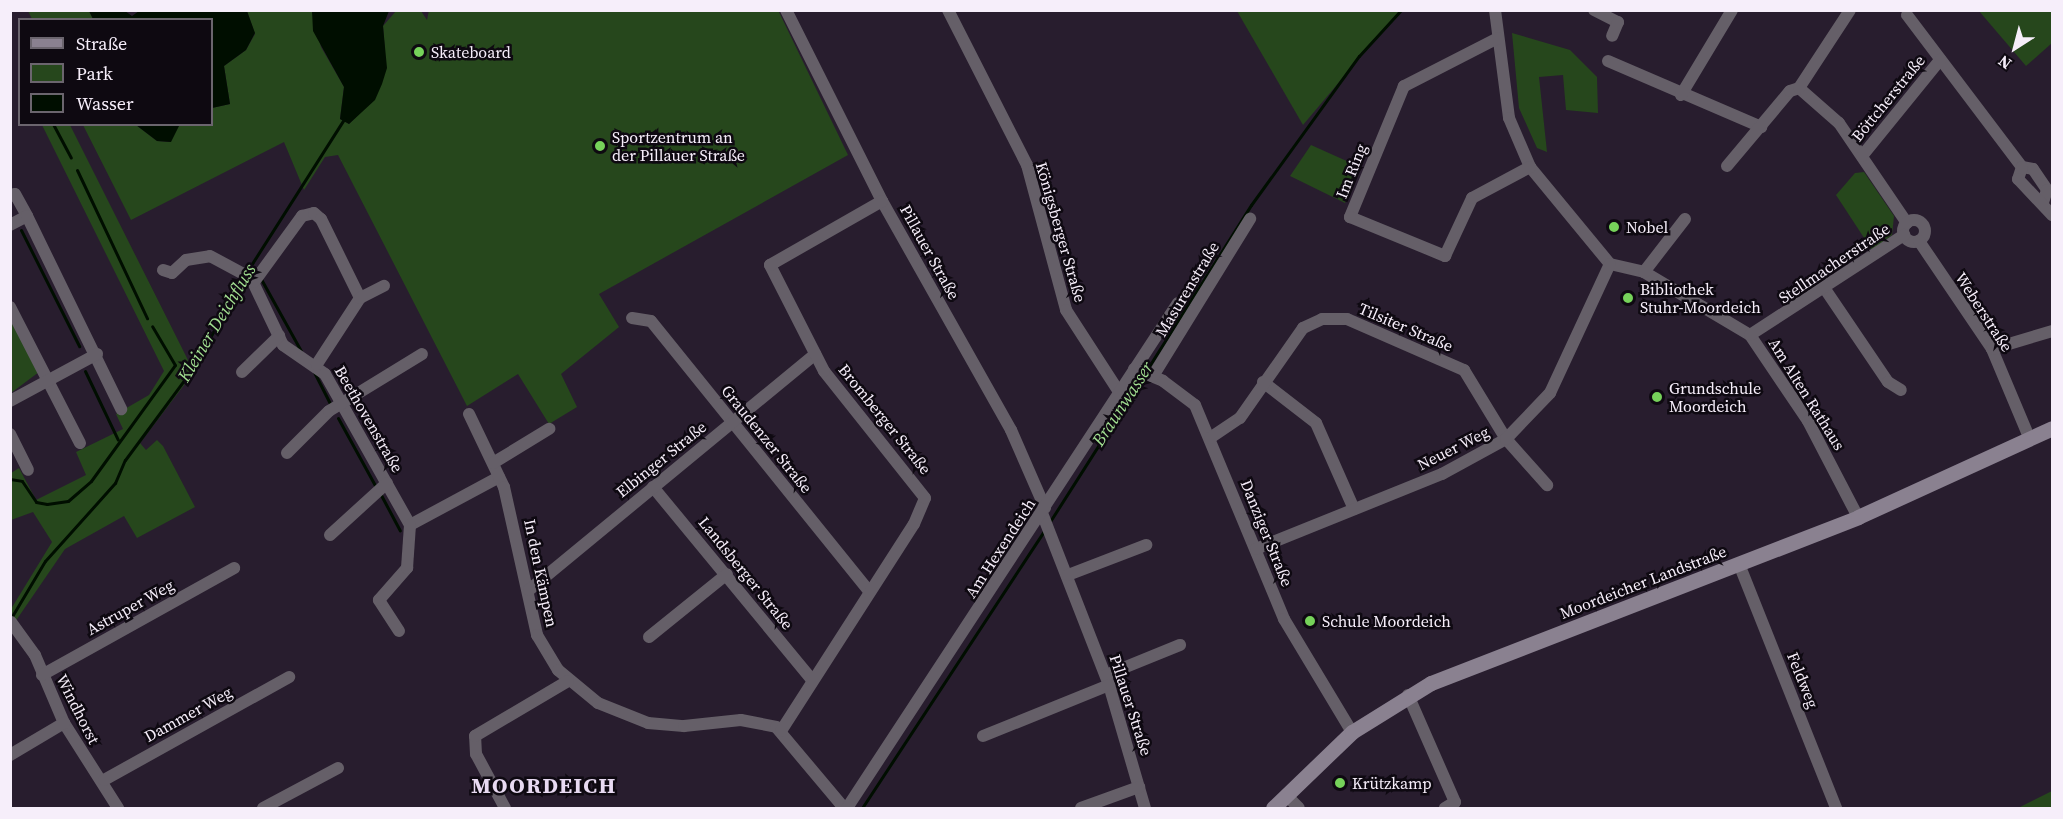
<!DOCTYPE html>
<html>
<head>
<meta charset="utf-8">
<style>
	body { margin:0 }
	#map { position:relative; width:2063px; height:819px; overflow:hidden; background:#281d2e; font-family:"Source Serif 4",serif }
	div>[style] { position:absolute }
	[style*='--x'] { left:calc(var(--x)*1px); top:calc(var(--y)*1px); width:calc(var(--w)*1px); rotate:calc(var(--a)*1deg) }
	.green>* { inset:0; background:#26471c }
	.water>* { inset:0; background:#000e00 }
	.stream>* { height:3px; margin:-1.5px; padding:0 1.5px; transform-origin:1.5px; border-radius:1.5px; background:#000e00 }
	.street>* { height:12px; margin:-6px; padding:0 6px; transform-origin:6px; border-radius:6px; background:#655f68 }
	.street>.ring { margin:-6px; padding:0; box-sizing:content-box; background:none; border:12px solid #655f68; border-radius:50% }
	.secondary>* { height:15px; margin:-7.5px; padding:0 7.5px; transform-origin:7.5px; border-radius:7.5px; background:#8a8190 }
	.dots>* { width:16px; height:16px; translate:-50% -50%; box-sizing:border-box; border:3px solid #0e0911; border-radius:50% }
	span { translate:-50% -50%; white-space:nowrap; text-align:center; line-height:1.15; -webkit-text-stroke:5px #0e0911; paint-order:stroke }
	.poi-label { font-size:16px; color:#f6eefa }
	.left { translate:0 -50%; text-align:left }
	.street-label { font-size:16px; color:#f6eefa }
	.water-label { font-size:18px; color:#a2df91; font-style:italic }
	.district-label { font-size:22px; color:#e8daf2; font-weight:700; letter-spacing:1.5px }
	.frame { position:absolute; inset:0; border:12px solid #f6eefa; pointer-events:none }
	.legend { position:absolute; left:18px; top:18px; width:195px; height:108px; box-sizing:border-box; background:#0e0911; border:2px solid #6b656e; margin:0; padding:8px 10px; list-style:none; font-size:18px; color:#f6eefa }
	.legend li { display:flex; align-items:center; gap:12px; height:30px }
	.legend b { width:30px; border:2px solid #6b656e }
	.north { position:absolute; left:1985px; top:18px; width:60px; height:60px; -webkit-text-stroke:4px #0e0911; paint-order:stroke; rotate:216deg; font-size:16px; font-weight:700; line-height:24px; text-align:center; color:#f6eefa }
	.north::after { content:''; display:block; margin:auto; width:21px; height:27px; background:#f6eefa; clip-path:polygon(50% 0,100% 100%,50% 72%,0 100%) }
</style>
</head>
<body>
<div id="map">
	<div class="green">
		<i style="clip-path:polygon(429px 10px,778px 10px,848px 155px,599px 294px,619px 327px,561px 374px,577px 407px,549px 424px,518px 374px,467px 406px,338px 155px,325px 157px,304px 190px,284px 142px,131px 220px,83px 125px,136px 125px,157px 141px,170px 142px,179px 125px,212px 124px,212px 108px,230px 104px,224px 66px,246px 50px,255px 34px,247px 11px,312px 11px,321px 47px,344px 87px,340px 119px,349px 124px,360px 113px,385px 52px,383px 26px,396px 11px,421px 11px,427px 20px)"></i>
		<i style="clip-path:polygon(28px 11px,89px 11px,93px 19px,32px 19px)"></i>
		<i style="clip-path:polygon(1237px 11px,1399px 11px,1303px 125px)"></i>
		<i style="clip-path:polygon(1979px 11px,2052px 11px,2052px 43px,2026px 66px)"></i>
		<i style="clip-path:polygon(1512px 33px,1570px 50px,1597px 77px,1598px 113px,1566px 110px,1563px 75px,1539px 77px,1547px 152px,1537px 148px,1519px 108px)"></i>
		<i style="clip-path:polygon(42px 125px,70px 125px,194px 372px,140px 443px,146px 450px,157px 440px,163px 446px,195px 507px,137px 538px,124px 516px,65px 549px,15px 622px,11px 609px,52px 542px,33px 512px,11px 520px,11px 473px,19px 468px,36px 500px,86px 475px,76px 452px,123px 429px,116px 414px,149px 395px,164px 371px)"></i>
		<i style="clip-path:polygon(1311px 145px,1360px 167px,1345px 203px,1290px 176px)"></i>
		<i style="clip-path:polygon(1864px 172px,1894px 216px,1892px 235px,1872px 250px,1836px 195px,1855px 173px)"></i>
		<i style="clip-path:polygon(10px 315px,39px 372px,11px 393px,10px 393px)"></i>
		<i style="clip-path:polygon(2052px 791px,2052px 808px,2018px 808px)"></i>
	</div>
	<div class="water">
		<i style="clip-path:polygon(139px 11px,247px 11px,255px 33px,246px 50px,224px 66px,230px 104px,212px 108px,212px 20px,93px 19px,89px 11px,125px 11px,132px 16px)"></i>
		<i style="clip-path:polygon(312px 11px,389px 11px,383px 26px,387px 68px,382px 84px,375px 100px,349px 124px,340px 119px,344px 87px,313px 31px)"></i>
		<i style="clip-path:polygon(136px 125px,179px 124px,179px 126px,171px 142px,157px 141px)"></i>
	</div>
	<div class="stream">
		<i style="--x:53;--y:124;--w:38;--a:62"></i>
		<i style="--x:77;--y:170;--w:164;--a:64.7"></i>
		<i style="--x:21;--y:230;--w:130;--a:63.4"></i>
		<i style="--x:246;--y:273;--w:183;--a:-57.5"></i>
		<i style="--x:261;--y:279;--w:82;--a:60.9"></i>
		<i style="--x:85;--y:371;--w:76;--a:64.4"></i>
		<i style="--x:1146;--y:371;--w:196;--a:-57.7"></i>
		<i style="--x:1251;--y:205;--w:184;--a:-54.1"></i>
		<i style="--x:1359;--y:56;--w:62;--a:-47.6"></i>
		<i style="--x:314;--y:372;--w:37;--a:63"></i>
		<i style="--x:338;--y:418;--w:79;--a:61.2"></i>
		<i style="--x:10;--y:479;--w:12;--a:9"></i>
		<i style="--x:22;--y:481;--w:25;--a:56"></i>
		<i style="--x:36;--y:502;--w:11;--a:10"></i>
		<i style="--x:47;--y:504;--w:21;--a:-8"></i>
		<i style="--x:68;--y:501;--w:30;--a:-41"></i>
		<i style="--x:91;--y:481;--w:143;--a:-54.1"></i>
		<i style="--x:175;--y:365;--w:45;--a:-120.5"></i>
		<i style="--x:381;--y:495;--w:40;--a:62"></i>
		<i style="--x:1049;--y:523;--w:173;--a:-57.5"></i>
		<i style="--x:11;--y:618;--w:66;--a:-59.2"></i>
		<i style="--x:45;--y:561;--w:105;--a:-48.1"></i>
		<i style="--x:115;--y:483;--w:25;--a:-67"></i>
		<i style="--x:125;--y:460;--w:114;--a:-53.5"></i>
		<i style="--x:193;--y:368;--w:103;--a:-60.9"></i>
		<i style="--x:862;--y:808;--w:331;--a:-56.7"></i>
	</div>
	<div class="street">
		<i style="--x:786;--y:10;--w:214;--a:63.3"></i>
		<i style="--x:882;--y:201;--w:263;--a:60.6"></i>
		<i style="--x:1011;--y:430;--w:85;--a:66.4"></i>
		<i style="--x:948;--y:10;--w:174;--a:63"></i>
		<i style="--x:1027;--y:165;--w:150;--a:74.9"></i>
		<i style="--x:1066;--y:310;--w:98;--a:57.1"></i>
		<i style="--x:1495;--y:10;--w:109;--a:82.6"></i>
		<i style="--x:1509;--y:118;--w:53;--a:66.8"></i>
		<i style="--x:1530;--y:167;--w:126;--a:50.5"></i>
		<i style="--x:1610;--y:264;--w:35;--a:13"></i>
		<i style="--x:1644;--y:272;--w:123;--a:30.7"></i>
		<i style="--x:1750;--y:335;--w:104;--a:56"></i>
		<i style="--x:1808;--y:421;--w:108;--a:62.5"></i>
		<i style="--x:1594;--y:10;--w:27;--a:27"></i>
		<i style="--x:1618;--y:22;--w:15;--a:113"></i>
		<i style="--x:1907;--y:15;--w:191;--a:52.9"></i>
		<i style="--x:2022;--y:167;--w:11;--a:10"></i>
		<i style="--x:2033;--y:169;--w:25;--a:56"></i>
		<i style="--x:2047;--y:190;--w:13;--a:108"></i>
		<i style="--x:1498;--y:38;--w:106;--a:152.9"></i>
		<i style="--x:1404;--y:86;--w:142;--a:112.4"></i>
		<i style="--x:1350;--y:217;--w:103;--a:22.3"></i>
		<i style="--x:1445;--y:256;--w:64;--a:-65"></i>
		<i style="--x:1472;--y:198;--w:66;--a:-28.1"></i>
		<i style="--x:1608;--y:61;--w:167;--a:23.3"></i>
		<i style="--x:1799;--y:88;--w:53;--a:41.2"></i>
		<i style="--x:1839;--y:123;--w:121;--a:55.8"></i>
		<i style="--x:1681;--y:95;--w:99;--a:-59"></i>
		<i style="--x:1862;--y:156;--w:124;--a:-50.9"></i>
		<i style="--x:1727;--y:166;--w:98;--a:-50"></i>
		<i style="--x:1790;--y:91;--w:9;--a:-18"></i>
		<i style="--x:1799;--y:88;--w:93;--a:-56.8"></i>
		<i style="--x:2022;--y:167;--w:13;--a:108"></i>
		<i style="--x:2018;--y:179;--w:50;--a:46.6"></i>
		<i style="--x:10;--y:196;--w:5;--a:-22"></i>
		<i style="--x:15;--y:194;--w:25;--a:61"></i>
		<i class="ring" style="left:1903px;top:220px;width:10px;height:10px"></i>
		<i style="--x:10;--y:225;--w:19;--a:-28"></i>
		<i style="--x:27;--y:216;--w:215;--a:64"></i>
		<i style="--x:1919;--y:241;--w:130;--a:55.9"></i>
		<i style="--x:1992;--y:349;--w:95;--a:67.2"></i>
		<i style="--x:163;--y:270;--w:9;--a:18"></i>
		<i style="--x:172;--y:273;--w:19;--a:-43"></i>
		<i style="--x:186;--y:260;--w:24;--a:-9"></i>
		<i style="--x:210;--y:256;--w:47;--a:28.2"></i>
		<i style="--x:251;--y:278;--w:74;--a:64.5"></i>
		<i style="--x:283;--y:345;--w:51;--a:34.6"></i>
		<i style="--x:325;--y:374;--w:173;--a:60.6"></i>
		<i style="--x:410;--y:525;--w:101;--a:-28.3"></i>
		<i style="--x:1644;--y:272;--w:67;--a:-52.3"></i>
		<i style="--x:254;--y:282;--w:82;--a:-54"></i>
		<i style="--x:302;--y:216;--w:12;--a:-14"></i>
		<i style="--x:314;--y:213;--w:9;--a:41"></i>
		<i style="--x:321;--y:219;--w:88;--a:63.7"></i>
		<i style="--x:360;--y:298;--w:79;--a:123.1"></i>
		<i style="--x:1825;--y:289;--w:112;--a:55.9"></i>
		<i style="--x:1888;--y:382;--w:15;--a:32"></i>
		<i style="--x:360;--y:298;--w:27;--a:-27"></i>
		<i style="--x:10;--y:307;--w:153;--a:62.8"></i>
		<i style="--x:632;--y:318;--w:19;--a:9"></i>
		<i style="--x:651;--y:321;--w:348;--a:51.1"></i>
		<i style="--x:1750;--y:335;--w:184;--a:-33"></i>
		<i style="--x:1992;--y:349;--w:63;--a:-16.7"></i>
		<i style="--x:1134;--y:369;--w:31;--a:22"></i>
		<i style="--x:1163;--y:381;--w:40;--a:37"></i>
		<i style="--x:1195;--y:405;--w:232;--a:67.4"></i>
		<i style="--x:1284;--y:619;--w:132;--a:59"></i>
		<i style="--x:242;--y:372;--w:52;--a:-44.2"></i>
		<i style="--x:1153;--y:376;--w:185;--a:-58.3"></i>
		<i style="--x:1263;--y:382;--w:67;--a:37.7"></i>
		<i style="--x:1316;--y:423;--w:94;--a:66.2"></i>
		<i style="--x:10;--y:401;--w:99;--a:-28.4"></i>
		<i style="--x:469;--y:414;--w:81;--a:64.4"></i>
		<i style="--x:504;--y:487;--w:152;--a:77.4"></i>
		<i style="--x:537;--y:635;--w:41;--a:59"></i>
		<i style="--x:558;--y:670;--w:52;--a:39.5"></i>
		<i style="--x:598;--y:703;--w:54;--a:21.8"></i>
		<i style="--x:648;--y:723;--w:36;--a:5"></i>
		<i style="--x:684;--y:726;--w:57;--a:-6"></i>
		<i style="--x:741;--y:720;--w:36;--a:11"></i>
		<i style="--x:776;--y:727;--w:106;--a:50"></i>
		<i style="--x:10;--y:434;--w:40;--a:63.4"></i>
		<i style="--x:1210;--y:438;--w:36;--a:-34"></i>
		<i style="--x:1240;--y:418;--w:110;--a:-55"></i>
		<i style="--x:1303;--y:328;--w:21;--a:-25"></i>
		<i style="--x:1322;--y:319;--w:25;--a:0"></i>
		<i style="--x:1347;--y:319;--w:128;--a:23.6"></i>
		<i style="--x:1464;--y:370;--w:81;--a:58.7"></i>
		<i style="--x:1506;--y:439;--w:62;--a:48.3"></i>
		<i style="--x:287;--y:453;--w:59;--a:-45"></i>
		<i style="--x:329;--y:411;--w:109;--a:-31.5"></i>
		<i style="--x:493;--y:463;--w:66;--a:-31.3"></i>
		<i style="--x:653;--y:487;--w:250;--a:50.5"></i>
		<i style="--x:1042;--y:513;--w:185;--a:68.7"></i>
		<i style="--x:1109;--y:685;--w:128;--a:73.7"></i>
		<i style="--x:330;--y:535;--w:77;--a:-42.4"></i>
		<i style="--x:1256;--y:549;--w:201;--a:-22"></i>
		<i style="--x:1442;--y:474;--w:73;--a:-28.7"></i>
		<i style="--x:1506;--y:439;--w:64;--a:-46.3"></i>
		<i style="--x:1550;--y:393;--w:142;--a:-65.1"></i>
		<i style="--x:1739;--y:564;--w:263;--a:68.3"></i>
		<i style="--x:1068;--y:575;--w:84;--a:-21"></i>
		<i style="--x:529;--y:590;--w:371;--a:-39.5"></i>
		<i style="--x:11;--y:622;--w:41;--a:54"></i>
		<i style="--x:35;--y:655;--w:74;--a:66.9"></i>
		<i style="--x:64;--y:723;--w:101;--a:57.6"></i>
		<i style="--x:399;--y:631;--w:37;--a:-123"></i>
		<i style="--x:379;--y:600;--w:43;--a:-48.8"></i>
		<i style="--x:407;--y:568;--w:43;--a:-86"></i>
		<i style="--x:649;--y:637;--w:100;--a:-38.9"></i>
		<i style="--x:42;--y:675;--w:220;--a:-29.1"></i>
		<i style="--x:1106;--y:675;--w:80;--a:-22.1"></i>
		<i style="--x:1408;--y:695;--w:117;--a:66.3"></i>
		<i style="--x:1455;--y:802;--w:12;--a:149"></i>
		<i style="--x:781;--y:731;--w:246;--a:-57.3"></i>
		<i style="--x:914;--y:524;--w:28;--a:-67"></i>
		<i style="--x:925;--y:498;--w:162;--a:-128.5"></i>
		<i style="--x:824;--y:371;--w:119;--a:-117"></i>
		<i style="--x:770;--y:265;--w:129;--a:-29.7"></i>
		<i style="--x:983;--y:736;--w:136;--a:-22"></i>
		<i style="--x:10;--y:755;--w:63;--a:-30.7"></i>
		<i style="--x:104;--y:780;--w:212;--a:-29.1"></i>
		<i style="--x:1286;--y:795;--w:18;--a:45"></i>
		<i style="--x:263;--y:808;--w:85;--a:-28.1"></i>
		<i style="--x:505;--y:808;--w:61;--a:-118.2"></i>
		<i style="--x:476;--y:754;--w:18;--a:-93"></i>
		<i style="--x:475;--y:736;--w:108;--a:-30.6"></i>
		<i style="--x:847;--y:808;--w:604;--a:-56.76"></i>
		<i style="--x:1081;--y:808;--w:62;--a:-19.9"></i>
	</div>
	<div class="secondary">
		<i style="--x:1273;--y:808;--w:110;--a:-43.9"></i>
		<i style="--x:1352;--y:732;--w:93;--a:-31.8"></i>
		<i style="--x:1431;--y:683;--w:458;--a:-21.2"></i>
		<i style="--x:1858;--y:517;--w:213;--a:-24.6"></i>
	</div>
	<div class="dots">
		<i style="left:419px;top:52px;background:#76d25a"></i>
		<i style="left:600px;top:146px;background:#76d25a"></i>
		<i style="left:1614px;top:227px;background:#76d25a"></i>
		<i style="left:1628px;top:298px;background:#76d25a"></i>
		<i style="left:1657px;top:397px;background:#76d25a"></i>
		<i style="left:1310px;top:621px;background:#76d25a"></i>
		<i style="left:1340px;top:783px;background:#76d25a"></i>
	</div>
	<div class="poi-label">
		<span class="left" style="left:431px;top:52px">Skateboard</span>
		<span class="left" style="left:612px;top:146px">Sportzentrum an<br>der Pillauer Straße</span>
		<span class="left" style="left:1626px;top:227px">Nobel</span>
		<span class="left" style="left:1640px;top:298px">Bibliothek<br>Stuhr-Moordeich</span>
		<span class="left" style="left:1669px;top:397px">Grundschule<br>Moordeich</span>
		<span class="left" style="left:1322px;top:621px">Schule Moordeich</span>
		<span class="left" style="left:1352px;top:783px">Krützkamp</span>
	</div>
	<div class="street-label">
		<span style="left:1888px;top:98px;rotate:-51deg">Böttcherstraße</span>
		<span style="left:1351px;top:171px;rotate:-68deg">Im Ring</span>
		<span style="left:1061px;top:232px;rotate:74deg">Königsberger Straße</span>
		<span style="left:930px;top:252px;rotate:61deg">Pillauer Straße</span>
		<span style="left:1834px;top:263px;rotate:-34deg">Stellmacherstraße</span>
		<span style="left:1187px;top:289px;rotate:-59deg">Masurenstraße</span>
		<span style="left:1984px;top:312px;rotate:57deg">Weberstraße</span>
		<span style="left:1406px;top:327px;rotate:23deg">Tilsiter Straße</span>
		<span style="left:1807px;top:394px;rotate:58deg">Am Alten Rathaus</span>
		<span style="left:369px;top:419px;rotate:60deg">Beethovenstraße</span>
		<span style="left:885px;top:419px;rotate:51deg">Bromberger Straße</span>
		<span style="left:767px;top:439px;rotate:51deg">Graudenzer Straße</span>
		<span style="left:1453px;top:448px;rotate:-27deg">Neuer Weg</span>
		<span style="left:661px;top:459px;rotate:-39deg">Elbinger Straße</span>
		<span style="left:1267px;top:533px;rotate:68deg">Danziger Straße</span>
		<span style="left:1000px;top:548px;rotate:-57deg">Am Hexendeich</span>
		<span style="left:541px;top:573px;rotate:78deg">In den Kämpen</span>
		<span style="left:746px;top:573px;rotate:51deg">Landsberger Straße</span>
		<span style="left:1643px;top:582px;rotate:-21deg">Moordeicher Landstraße</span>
		<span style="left:130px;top:607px;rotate:-29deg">Astruper Weg</span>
		<span style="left:1803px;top:680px;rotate:68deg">Feldweg</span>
		<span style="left:1131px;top:705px;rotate:72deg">Pillauer Straße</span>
		<span style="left:78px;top:709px;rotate:63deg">Windhorst</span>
		<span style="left:188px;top:714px;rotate:-29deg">Dammer Weg</span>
	</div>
	<div class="water-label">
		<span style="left:217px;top:323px;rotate:-59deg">Kleiner Deichfluss</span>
		<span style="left:1123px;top:404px;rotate:-57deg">Braunwasser</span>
	</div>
	<div class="district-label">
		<span style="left:544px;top:786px">MOORDEICH</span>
	</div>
	<div class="frame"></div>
	<ul class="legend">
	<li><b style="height:8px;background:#8a8190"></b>Straße</li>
	<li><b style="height:16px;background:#26471c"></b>Park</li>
	<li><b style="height:16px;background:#000e00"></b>Wasser</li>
	</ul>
	<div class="north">N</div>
</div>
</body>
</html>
